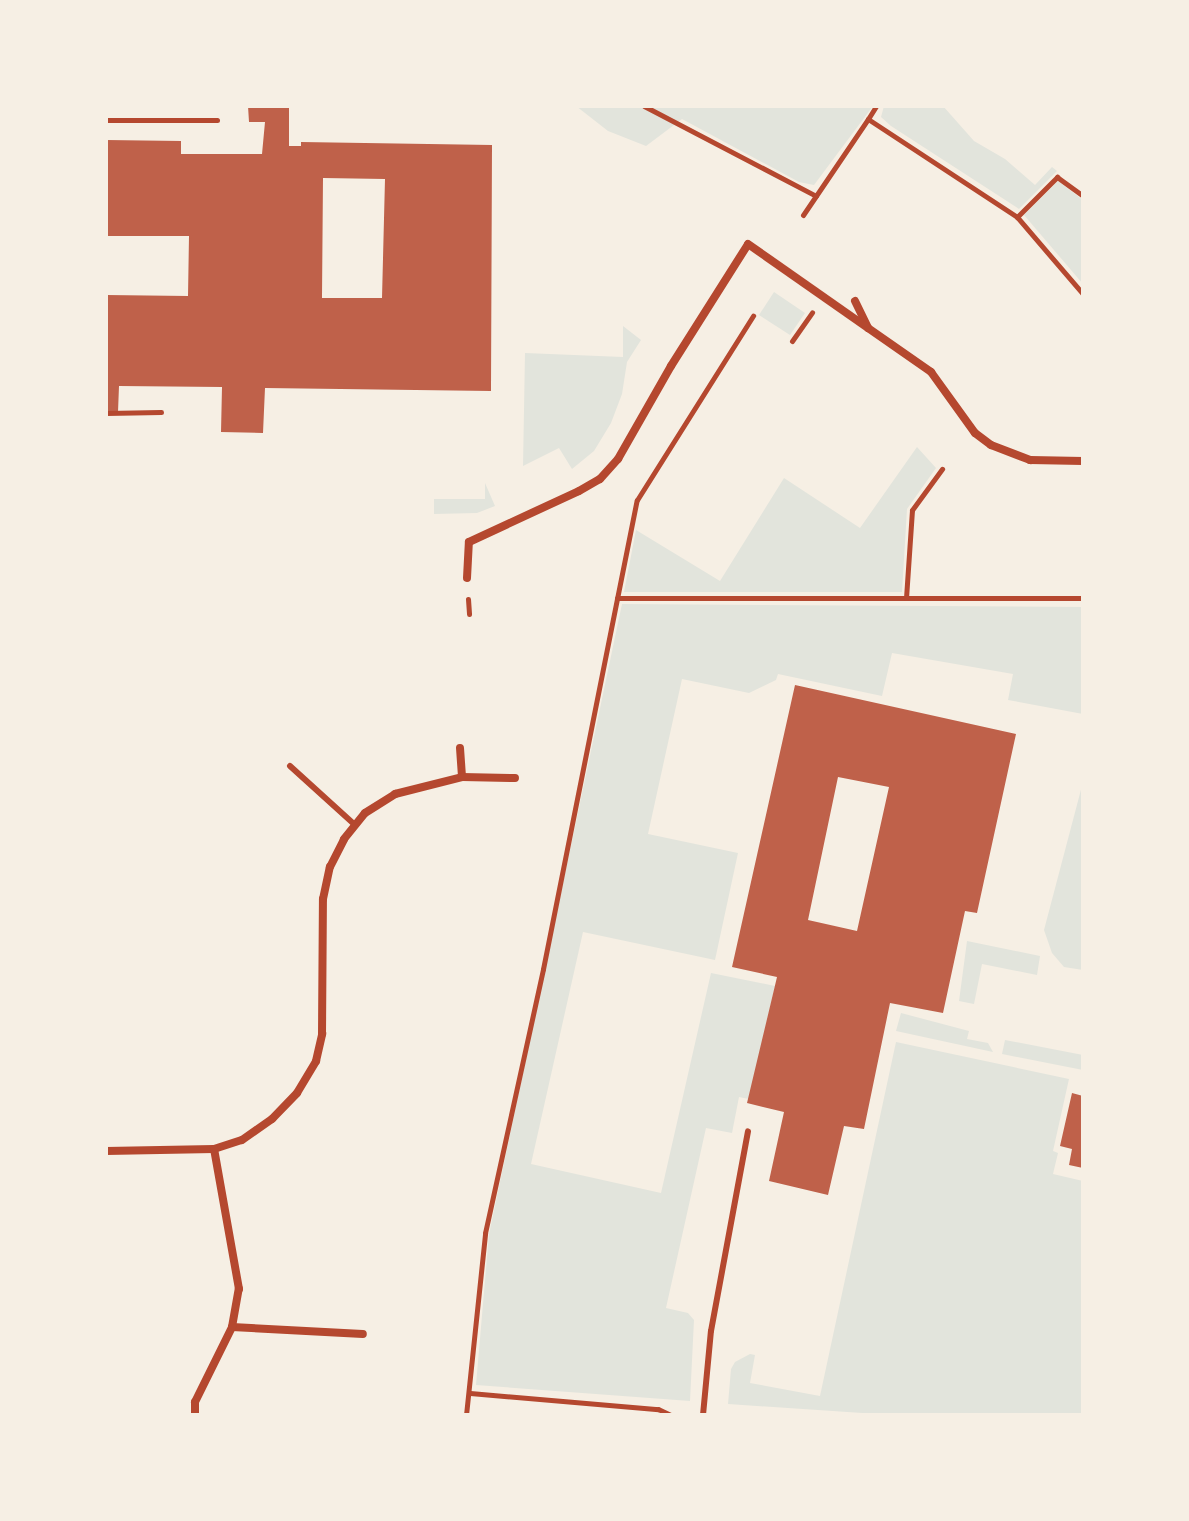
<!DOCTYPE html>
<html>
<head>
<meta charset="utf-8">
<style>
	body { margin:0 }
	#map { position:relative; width:1189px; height:1521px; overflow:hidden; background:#f6efe4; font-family:Quicksand,sans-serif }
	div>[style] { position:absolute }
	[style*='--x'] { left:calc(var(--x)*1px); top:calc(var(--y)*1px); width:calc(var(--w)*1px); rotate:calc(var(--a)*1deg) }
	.green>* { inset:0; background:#e2e4dc }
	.building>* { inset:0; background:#bf614a }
	.path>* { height:5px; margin:-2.5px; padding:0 2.5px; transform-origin:2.5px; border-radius:2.5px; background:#b5482f }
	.service>* { height:6px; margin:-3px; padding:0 3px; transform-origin:3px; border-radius:3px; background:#b5482f }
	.minor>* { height:8px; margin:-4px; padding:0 4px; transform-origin:4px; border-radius:4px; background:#b5482f }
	span { translate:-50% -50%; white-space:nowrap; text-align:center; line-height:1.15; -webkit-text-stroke:6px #f6efe4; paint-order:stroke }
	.frame { position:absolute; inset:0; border:108px solid #f6efe4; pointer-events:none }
</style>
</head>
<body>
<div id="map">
	<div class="green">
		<i style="clip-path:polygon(576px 106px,873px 106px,814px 185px,799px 182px,682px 119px,646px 146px,608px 131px)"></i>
		<i style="clip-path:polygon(884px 106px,943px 106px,974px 141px,1005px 159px,1035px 185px,1052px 167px,1057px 171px,1019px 209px,891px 126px,881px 117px)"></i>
		<i style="clip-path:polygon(1058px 181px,1083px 200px,1083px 284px,1024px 215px)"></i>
		<i style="clip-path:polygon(774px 292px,805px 313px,790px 335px,759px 315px)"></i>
		<i style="clip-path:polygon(623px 326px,641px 340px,627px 362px,622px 394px,611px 423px,594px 451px,572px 469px,559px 448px,523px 466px,525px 353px,623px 357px)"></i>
		<i style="clip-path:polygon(917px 447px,936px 468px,907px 509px,902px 592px,624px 592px,636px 530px,720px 581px,784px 478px,860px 528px)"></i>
		<i style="clip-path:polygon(485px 483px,495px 506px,477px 513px,434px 514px,434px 499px,485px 499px)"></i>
		<i style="clip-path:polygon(622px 604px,1083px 607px,1083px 714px,1008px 700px,1013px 674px,892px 653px,882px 696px,778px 674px,776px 680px,749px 693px,682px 679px,648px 834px,738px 853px,715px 960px,583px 932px,531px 1164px,661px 1193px,711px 973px,775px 986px,749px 1099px,739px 1097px,732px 1133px,706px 1128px,666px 1308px,688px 1313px,694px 1320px,690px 1401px,476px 1385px,489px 1234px)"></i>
		<i style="clip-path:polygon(1083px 782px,1083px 970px,1064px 967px,1052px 953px,1044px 930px)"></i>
		<i style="clip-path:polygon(967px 941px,1040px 956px,1037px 975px,982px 964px,974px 1004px,959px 1001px)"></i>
		<i style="clip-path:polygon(901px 1013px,969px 1031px,967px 1039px,988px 1043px,993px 1052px,896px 1031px)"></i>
		<i style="clip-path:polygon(1005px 1040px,1083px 1055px,1083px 1070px,1002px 1054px)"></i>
		<i style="clip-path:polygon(896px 1042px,1069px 1079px,1053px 1151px,1058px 1153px,1053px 1174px,1083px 1181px,1083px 1415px,892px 1415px,728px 1404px,731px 1369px,735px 1362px,750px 1354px,755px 1355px,750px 1383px,820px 1396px)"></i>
	</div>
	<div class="building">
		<i style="clip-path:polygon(evenodd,248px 106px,289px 106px,289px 146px,301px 146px,301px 142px,492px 145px,491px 391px,265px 388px,263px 433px,221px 432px,222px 387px,119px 386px,118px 412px,106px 412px,106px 295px,188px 296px,189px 236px,106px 236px,106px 140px,181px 141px,181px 154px,262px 154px,265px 122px,249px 122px,248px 106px,323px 178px,385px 179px,382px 298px,322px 298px,323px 178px)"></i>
		<i style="clip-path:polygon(evenodd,795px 685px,1016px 734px,977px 913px,965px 911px,943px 1013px,890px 1003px,864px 1129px,844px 1126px,828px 1195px,769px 1181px,784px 1112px,747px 1103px,777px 977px,732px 967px,795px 685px,838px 777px,889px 787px,857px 931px,808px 920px,838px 777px)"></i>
		<i style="clip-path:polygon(1072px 1093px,1083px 1096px,1083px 1168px,1069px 1165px,1072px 1149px,1060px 1146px)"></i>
	</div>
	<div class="path">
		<i style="--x:644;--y:106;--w:194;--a:27.6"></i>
		<i style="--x:868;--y:119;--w:15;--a:-58"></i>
		<i style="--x:106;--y:120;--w:111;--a:0"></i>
		<i style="--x:803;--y:215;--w:116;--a:-55.9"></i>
		<i style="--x:868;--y:119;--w:178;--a:33.3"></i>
		<i style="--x:1017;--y:217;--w:101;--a:49.4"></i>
		<i style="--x:1017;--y:217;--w:57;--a:-45"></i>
		<i style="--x:1057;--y:177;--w:32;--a:36"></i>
		<i style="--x:792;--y:341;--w:35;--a:-55"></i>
		<i style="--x:106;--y:413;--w:55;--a:-1"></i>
		<i style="--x:617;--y:598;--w:466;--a:0"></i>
		<i style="--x:906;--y:598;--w:88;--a:-86.1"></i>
		<i style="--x:912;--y:510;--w:51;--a:-53.8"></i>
		<i style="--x:468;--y:599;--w:15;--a:86"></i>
		<i style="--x:470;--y:1393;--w:189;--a:4.9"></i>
		<i style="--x:658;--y:1409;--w:14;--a:25"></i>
		<i style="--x:466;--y:1415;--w:183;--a:-84"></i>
		<i style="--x:485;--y:1233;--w:270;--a:-77.6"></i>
		<i style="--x:543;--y:969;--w:478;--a:-78.7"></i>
		<i style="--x:637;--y:500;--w:218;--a:-57.8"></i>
	</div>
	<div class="service">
		<i style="--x:290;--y:766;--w:88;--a:42.2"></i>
		<i style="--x:703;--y:1415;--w:84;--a:-84.6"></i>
		<i style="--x:711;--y:1331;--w:203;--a:-79.5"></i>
	</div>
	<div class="minor">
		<i style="--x:855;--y:301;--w:30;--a:64"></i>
		<i style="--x:868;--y:328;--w:77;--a:34.9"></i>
		<i style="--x:931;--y:372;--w:75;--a:54.2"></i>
		<i style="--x:975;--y:433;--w:20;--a:37"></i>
		<i style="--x:991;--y:445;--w:42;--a:21"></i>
		<i style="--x:1030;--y:460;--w:53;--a:1.1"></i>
		<i style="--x:467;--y:578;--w:36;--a:-87"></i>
		<i style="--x:469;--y:542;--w:121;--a:-24.9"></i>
		<i style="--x:579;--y:491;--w:24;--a:-30"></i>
		<i style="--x:600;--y:479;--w:27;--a:-48"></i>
		<i style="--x:618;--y:459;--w:107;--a:-60.3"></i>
		<i style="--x:671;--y:366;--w:144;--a:-57.7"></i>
		<i style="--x:748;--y:244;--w:146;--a:35"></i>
		<i style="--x:460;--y:748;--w:29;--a:86"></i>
		<i style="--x:106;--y:1151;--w:108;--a:-1.1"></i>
		<i style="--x:214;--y:1149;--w:29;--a:-18"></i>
		<i style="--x:242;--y:1140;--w:37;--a:-35"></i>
		<i style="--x:272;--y:1119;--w:36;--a:-46"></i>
		<i style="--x:297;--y:1093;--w:37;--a:-59"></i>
		<i style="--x:316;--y:1061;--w:28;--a:-77"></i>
		<i style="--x:322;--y:1034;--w:135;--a:-89.6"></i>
		<i style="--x:323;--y:899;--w:33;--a:-78"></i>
		<i style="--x:330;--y:867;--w:31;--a:-63"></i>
		<i style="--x:344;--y:839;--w:33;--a:-51"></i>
		<i style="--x:365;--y:813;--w:36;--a:-32"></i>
		<i style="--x:395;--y:794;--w:69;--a:-14.2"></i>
		<i style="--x:462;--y:777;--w:53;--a:1.1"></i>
		<i style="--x:232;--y:1327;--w:131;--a:3.1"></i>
		<i style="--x:195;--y:1415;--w:13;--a:-90"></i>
		<i style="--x:195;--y:1402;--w:84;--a:-63.7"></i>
		<i style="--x:232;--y:1327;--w:39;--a:-80"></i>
		<i style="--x:239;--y:1289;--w:142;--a:-100.1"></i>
	</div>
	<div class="frame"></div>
</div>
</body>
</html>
